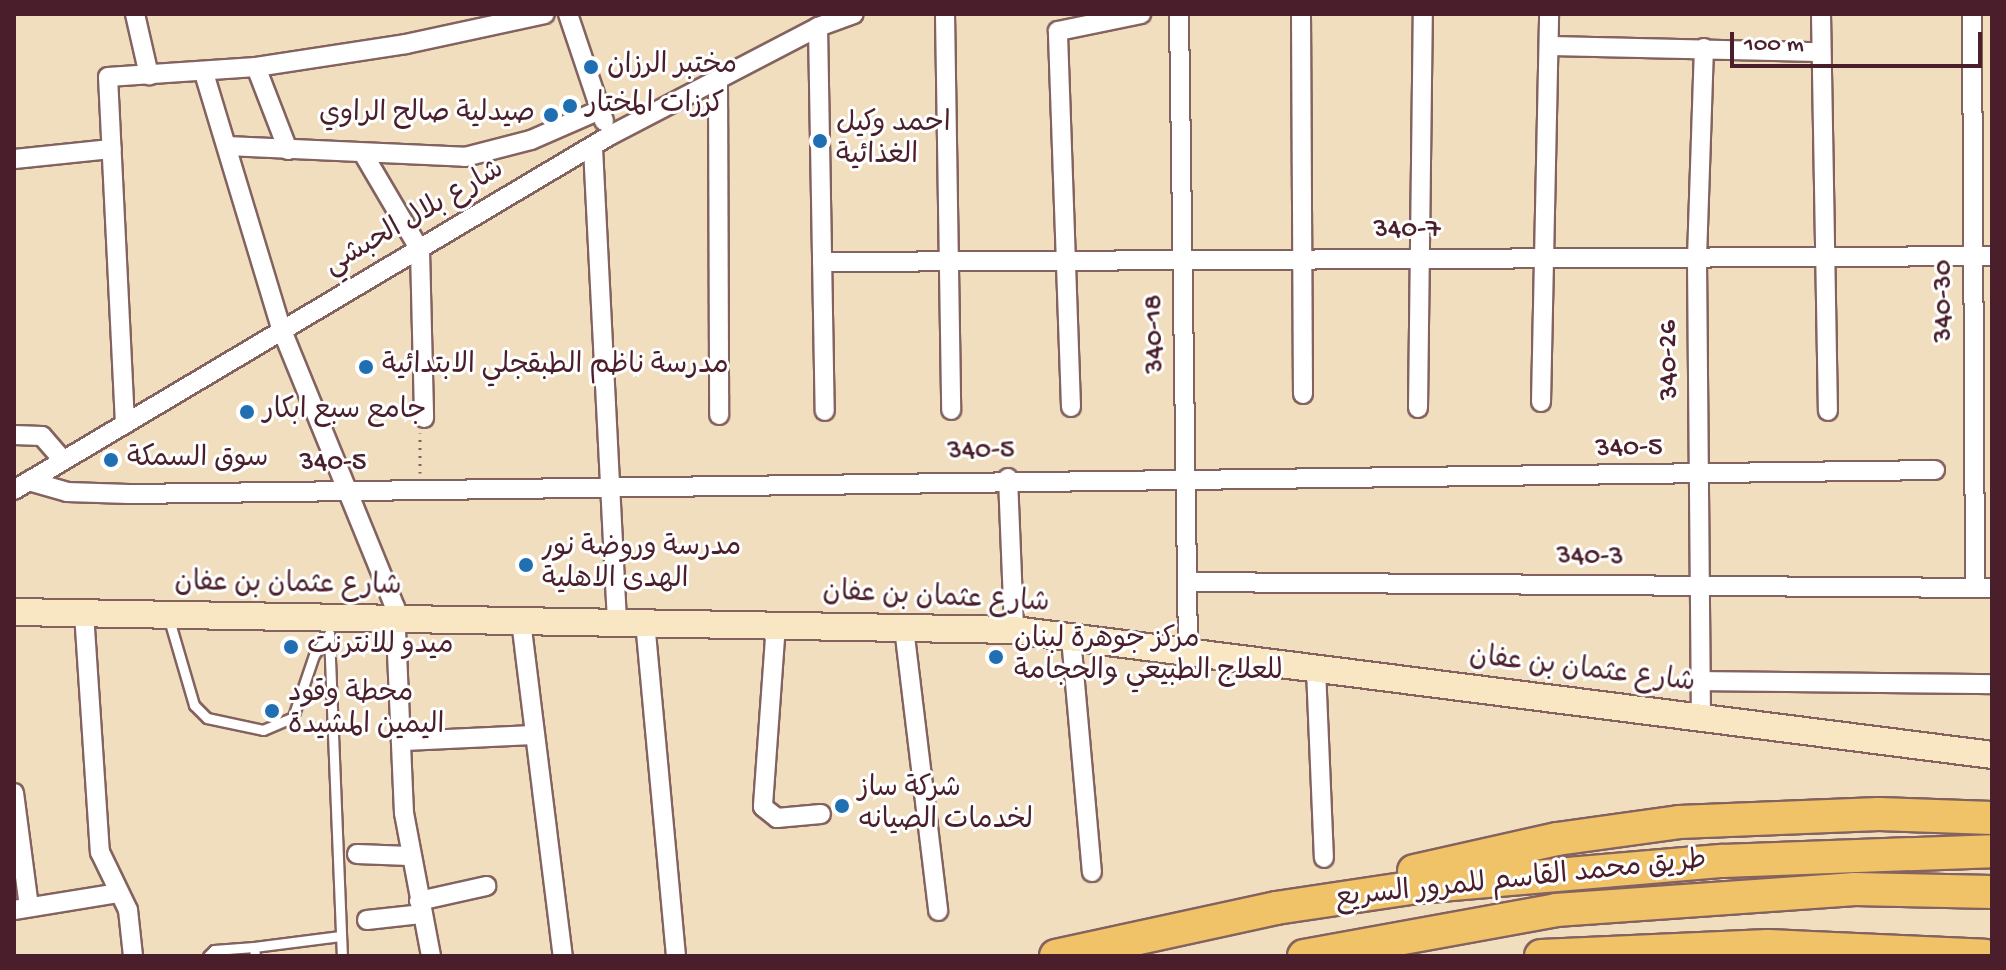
<!DOCTYPE html>
<html>
<head>
<meta charset="utf-8">
<style>
	body { margin:0 }
	#map { position:relative; width:2006px; height:970px; overflow:hidden; background:#f1debf; font-family:"Gochi Hand","Playpen Sans Arabic",sans-serif }
	div>[style] { position:absolute }
	[style*='--x'] { left:calc(var(--x)*1px); top:calc(var(--y)*1px); width:calc(var(--w)*1px); rotate:calc(var(--a)*1deg) }
	.path>* { height:3px; margin-top:-1.5px; transform-origin:0; background:repeating-linear-gradient(90deg,#84625f 0 2px,transparent 0 8px) }
	.roads { filter:drop-shadow(2px 0 #84625f) drop-shadow(-2px 0 #84625f) drop-shadow(0 2px #84625f) drop-shadow(0 -2px #84625f) }
	.lane>* { height:9px; margin:-4.5px; padding:0 4.5px; transform-origin:4.5px; border-radius:4.5px; background:#fff }
	.street>* { height:18px; margin:-9px; padding:0 9px; transform-origin:9px; border-radius:9px; background:#fff }
	.secondary>* { height:26px; margin:-13px; padding:0 13px; transform-origin:13px; border-radius:13px; background:#f9e7c3 }
	.highway>* { height:32px; margin:-16px; padding:0 16px; transform-origin:16px; border-radius:16px; background:#f1c369 }
	.dots>* { width:22px; height:22px; translate:-50% -50%; box-sizing:border-box; border:4px solid #fff; border-radius:50% }
	span { translate:-50% -50%; white-space:nowrap; text-align:center; line-height:1.15; -webkit-text-stroke:6px #fff; paint-order:stroke }
	.poi-label { font-size:28px; color:#4a1f2b }
	.left { translate:0 -50%; text-align:left }
	.right { translate:-100% -50%; text-align:right }
	.street-label { font-size:28px; color:#4a1f2b }
	.frame { position:absolute; inset:0; border:16px solid #4a1f2b; pointer-events:none }
	.scale { position:absolute; left:1730px; top:32px; width:252px; height:36px; box-sizing:border-box; border:4px solid #4a1f2b; border-top:0; padding-left:10px; font-size:24px; line-height:28px; white-space:nowrap; color:#4a1f2b; -webkit-text-stroke:6px #fff; paint-order:stroke }
</style>
</head>
<body>
<div id="map">
	<div class="path">
		<i style="--x:420;--y:473;--w:40;--a:-90"></i>
	</div>
	<div class="roads">
		<div class="lane">
			<i style="--x:168;--y:616;--w:93;--a:73.7"></i>
			<i style="--x:194;--y:705;--w:18;--a:45"></i>
			<i style="--x:207;--y:718;--w:57;--a:12.1"></i>
			<i style="--x:263;--y:730;--w:33;--a:-23"></i>
			<i style="--x:293;--y:717;--w:65;--a:-71.3"></i>
			<i style="--x:314;--y:655;--w:26;--a:-54"></i>
			<i style="--x:329;--y:634;--w:322;--a:87.7"></i>
			<i style="--x:208;--y:956;--w:8;--a:-45"></i>
			<i style="--x:214;--y:950;--w:40;--a:-4.3"></i>
			<i style="--x:255;--y:956;--w:9;--a:-96"></i>
			<i style="--x:254;--y:947;--w:87;--a:-7.3"></i>
		</div>
		<div class="street">
			<i style="--x:135;--y:14;--w:63;--a:77.1"></i>
			<i style="--x:568;--y:14;--w:113;--a:71.4"></i>
			<i style="--x:945;--y:14;--w:396;--a:89.1"></i>
			<i style="--x:1179;--y:14;--w:639;--a:89.19"></i>
			<i style="--x:1301;--y:14;--w:380;--a:89.7"></i>
			<i style="--x:1821;--y:14;--w:397;--a:89"></i>
			<i style="--x:1972;--y:14;--w:574;--a:89.7"></i>
			<i style="--x:818;--y:27;--w:384;--a:89"></i>
			<i style="--x:1549;--y:46;--w:272;--a:1.3"></i>
			<i style="--x:256;--y:67;--w:89;--a:68.9"></i>
			<i style="--x:204;--y:73;--w:266;--a:73.2"></i>
			<i style="--x:281;--y:328;--w:301;--a:67.8"></i>
			<i style="--x:395;--y:607;--w:206;--a:87.5"></i>
			<i style="--x:404;--y:813;--w:146;--a:79.3"></i>
			<i style="--x:718;--y:80;--w:335;--a:89.8"></i>
			<i style="--x:227;--y:146;--w:238;--a:2.6"></i>
			<i style="--x:465;--y:157;--w:68;--a:-14.4"></i>
			<i style="--x:531;--y:140;--w:75;--a:-23.5"></i>
			<i style="--x:593;--y:148;--w:475;--a:87.1"></i>
			<i style="--x:364;--y:155;--w:110;--a:59.5"></i>
			<i style="--x:420;--y:250;--w:168;--a:88.6"></i>
			<i style="--x:14;--y:159;--w:98;--a:-5.9"></i>
			<i style="--x:822;--y:262;--w:1170;--a:-0.29"></i>
			<i style="--x:1541;--y:402;--w:388;--a:-88.8"></i>
			<i style="--x:1071;--y:407;--w:376;--a:-92"></i>
			<i style="--x:1058;--y:31;--w:85;--a:-11.6"></i>
			<i style="--x:1418;--y:408;--w:394;--a:-89.3"></i>
			<i style="--x:125;--y:424;--w:347;--a:-92.8"></i>
			<i style="--x:108;--y:77;--w:148;--a:-3.9"></i>
			<i style="--x:256;--y:67;--w:152;--a:-8.7"></i>
			<i style="--x:406;--y:44;--w:142;--a:-12.2"></i>
			<i style="--x:14;--y:435;--w:28;--a:2"></i>
			<i style="--x:42;--y:436;--w:32;--a:49"></i>
			<i style="--x:1008;--y:478;--w:152;--a:87.7"></i>
			<i style="--x:29;--y:481;--w:40;--a:16"></i>
			<i style="--x:67;--y:492;--w:62;--a:1.8"></i>
			<i style="--x:129;--y:494;--w:1806;--a:-0.76"></i>
			<i style="--x:14;--y:490;--w:692;--a:-30.75"></i>
			<i style="--x:609;--y:136;--w:236;--a:-27.5"></i>
			<i style="--x:818;--y:27;--w:38;--a:-20"></i>
			<i style="--x:1187;--y:582;--w:805;--a:0.43"></i>
			<i style="--x:84;--y:613;--w:240;--a:86.2"></i>
			<i style="--x:100;--y:852;--w:64;--a:64.2"></i>
			<i style="--x:128;--y:910;--w:46;--a:83.8"></i>
			<i style="--x:521;--y:621;--w:338;--a:82.9"></i>
			<i style="--x:645;--y:622;--w:335;--a:84.7"></i>
			<i style="--x:776;--y:624;--w:183;--a:94.1"></i>
			<i style="--x:763;--y:807;--w:18;--a:38"></i>
			<i style="--x:777;--y:818;--w:44;--a:-5.2"></i>
			<i style="--x:904;--y:628;--w:285;--a:83.1"></i>
			<i style="--x:1071;--y:638;--w:235;--a:84.9"></i>
			<i style="--x:1316;--y:669;--w:189;--a:87.6"></i>
			<i style="--x:1702;--y:681;--w:290;--a:0.6"></i>
			<i style="--x:1701;--y:719;--w:461;--a:-90.5"></i>
			<i style="--x:1697;--y:258;--w:210;--a:-88.1"></i>
			<i style="--x:403;--y:741;--w:132;--a:-2.6"></i>
			<i style="--x:14;--y:793;--w:115;--a:82.5"></i>
			<i style="--x:357;--y:854;--w:52;--a:2.2"></i>
			<i style="--x:419;--y:901;--w:69;--a:-12.6"></i>
			<i style="--x:14;--y:910;--w:105;--a:-9.3"></i>
			<i style="--x:367;--y:920;--w:54;--a:-6.3"></i>
		</div>
		<div class="secondary">
			<i style="--x:14;--y:612;--w:1000;--a:1.03"></i>
			<i style="--x:1014;--y:630;--w:986;--a:7.28"></i>
		</div>
		<div class="highway">
			<i style="--x:1414;--y:871;--w:147;--a:-12.6"></i>
			<i style="--x:1557;--y:839;--w:123;--a:-7.9"></i>
			<i style="--x:1679;--y:822;--w:200;--a:-2.3"></i>
			<i style="--x:1879;--y:814;--w:113;--a:2"></i>
			<i style="--x:1056;--y:956;--w:225;--a:-12.3"></i>
			<i style="--x:1276;--y:908;--w:143;--a:-8.5"></i>
			<i style="--x:1417;--y:887;--w:307;--a:-4.9"></i>
			<i style="--x:1723;--y:861;--w:269;--a:-2.1"></i>
			<i style="--x:1304;--y:956;--w:256;--a:-10.3"></i>
			<i style="--x:1556;--y:910;--w:300;--a:-4"></i>
			<i style="--x:1855;--y:889;--w:137;--a:1.3"></i>
			<i style="--x:1541;--y:956;--w:227;--a:-2.5"></i>
			<i style="--x:1768;--y:946;--w:217;--a:2.6"></i>
		</div>
	</div>
	<div class="dots">
		<i style="left:591px;top:67px;background:#1f6fb2"></i>
		<i style="left:570px;top:106px;background:#1f6fb2"></i>
		<i style="left:551px;top:115px;background:#1f6fb2"></i>
		<i style="left:820px;top:141px;background:#1f6fb2"></i>
		<i style="left:366px;top:367px;background:#1f6fb2"></i>
		<i style="left:247px;top:412px;background:#1f6fb2"></i>
		<i style="left:111px;top:460px;background:#1f6fb2"></i>
		<i style="left:526px;top:565px;background:#1f6fb2"></i>
		<i style="left:291px;top:647px;background:#1f6fb2"></i>
		<i style="left:996px;top:657px;background:#1f6fb2"></i>
		<i style="left:272px;top:711px;background:#1f6fb2"></i>
		<i style="left:842px;top:806px;background:#1f6fb2"></i>
	</div>
	<div class="poi-label">
		<span class="left" style="left:607px;top:67px">مختبر الرزان</span>
		<span class="left" style="left:586px;top:106px">كرزات المختار</span>
		<span class="right" style="left:535px;top:115px">صيدلية صالح الراوي</span>
		<span class="left" style="left:836px;top:141px">احمد وكيل<br>الغذائية</span>
		<span class="left" style="left:382px;top:367px">مدرسة ناظم الطبقجلي الابتدائية</span>
		<span class="left" style="left:263px;top:412px">جامع سبع ابكار</span>
		<span class="left" style="left:127px;top:460px">سوق السمكة</span>
		<span class="left" style="left:542px;top:565px">مدرسة وروضة نور<br>الهدى الاهلية</span>
		<span class="left" style="left:1014px;top:657px">مركز جوهرة لبنان<br>للعلاج الطبيعي والحجامة</span>
		<span class="left" style="left:307px;top:647px">ميدو للانترنت</span>
		<span class="left" style="left:288px;top:711px">محطة وقود<br>اليمين المشيدة</span>
		<span class="left" style="left:858px;top:806px">شركة ساز<br>لخدمات الصيانه</span>
	</div>
	<div class="street-label">
		<span style="left:415px;top:219px;rotate:-30deg">شارع بلال الحبشي</span>
		<span style="left:1407px;top:231px">340-7</span>
		<span style="left:1945px;top:301px;rotate:-90deg">340-30</span>
		<span style="left:1156px;top:334px;rotate:-91deg">340-18</span>
		<span style="left:1670px;top:360px;rotate:-91deg">340-26</span>
		<span style="left:1629px;top:449px;rotate:-1deg">340-5</span>
		<span style="left:981px;top:452px;rotate:-1deg">340-5</span>
		<span style="left:333px;top:464px">340-5</span>
		<span style="left:1590px;top:558px;rotate:1deg">340-3</span>
		<span style="left:288px;top:586px;rotate:1deg">شارع عثمان بن عفان</span>
		<span style="left:936px;top:599px;rotate:3deg">شارع عثمان بن عفان</span>
		<span style="left:1582px;top:671px;rotate:7deg">شارع عثمان بن عفان</span>
		<span style="left:1521px;top:881px;rotate:-6deg">طريق محمد القاسم للمرور السريع</span>
	</div>
	<div class="frame"></div>
	<div class="scale">100 m</div>
</div>
</body>
</html>
